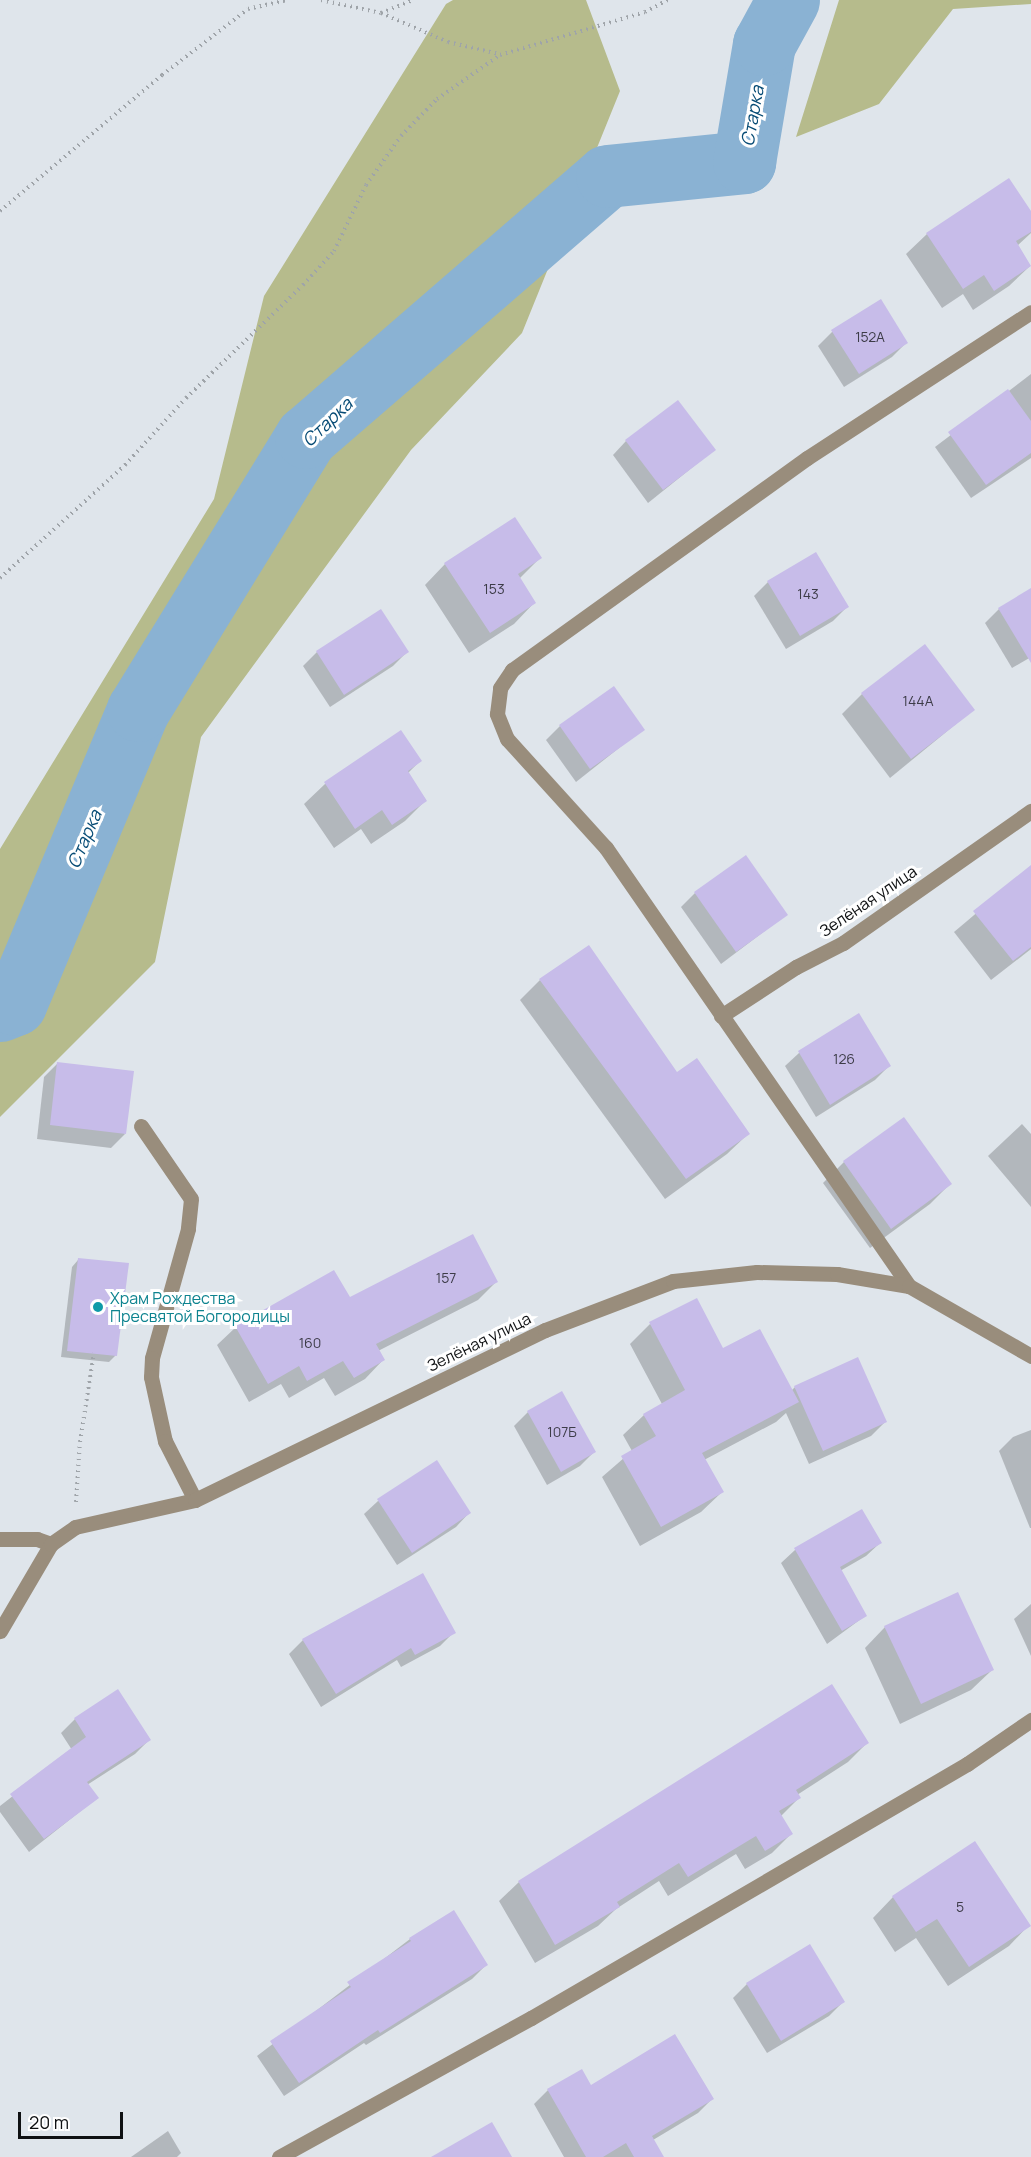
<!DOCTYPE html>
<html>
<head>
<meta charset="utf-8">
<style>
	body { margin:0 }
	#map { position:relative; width:1031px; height:2157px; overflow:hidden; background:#dfe5eb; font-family:Manrope,sans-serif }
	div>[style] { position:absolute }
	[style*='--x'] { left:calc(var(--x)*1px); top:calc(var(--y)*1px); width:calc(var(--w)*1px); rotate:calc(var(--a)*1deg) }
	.forest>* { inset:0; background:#b6bb8c }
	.shadow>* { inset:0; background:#0003 }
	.river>* { height:63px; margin:-31.5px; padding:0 31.5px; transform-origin:31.5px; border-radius:31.5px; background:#8ab2d3 }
	.building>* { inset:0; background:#c7bce9 }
	.path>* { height:4px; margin-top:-2px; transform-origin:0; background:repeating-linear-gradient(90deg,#9fa4a9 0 1.5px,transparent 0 6px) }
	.service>* { height:15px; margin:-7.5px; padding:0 7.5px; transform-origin:7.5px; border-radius:7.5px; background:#998d7c }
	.minor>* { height:15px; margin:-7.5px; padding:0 7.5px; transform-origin:7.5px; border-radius:7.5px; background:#998d7c }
	.dots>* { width:16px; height:16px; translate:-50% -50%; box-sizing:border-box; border:3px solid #fff; border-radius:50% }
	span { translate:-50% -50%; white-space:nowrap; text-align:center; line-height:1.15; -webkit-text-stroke:6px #fff; paint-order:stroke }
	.number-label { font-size:14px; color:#3d3c48 }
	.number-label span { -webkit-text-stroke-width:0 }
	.street-label { font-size:16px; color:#0f1113 }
	.culture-label { font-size:16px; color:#0d838f }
	.left { translate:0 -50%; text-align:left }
	.water-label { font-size:18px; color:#064b75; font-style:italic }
	.scale { position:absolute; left:18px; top:2112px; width:105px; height:27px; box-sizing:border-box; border:3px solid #0f1113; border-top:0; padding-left:8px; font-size:18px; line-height:21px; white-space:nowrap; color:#0f1113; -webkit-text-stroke:4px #fff; paint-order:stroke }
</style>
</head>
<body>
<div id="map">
	<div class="forest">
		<i style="clip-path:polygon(453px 0,586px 0,620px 91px,522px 333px,411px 450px,201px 737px,155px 962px,0 1117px,0 849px,214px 499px,264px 296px,446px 4px)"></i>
		<i style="clip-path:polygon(839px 0,1031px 0,1031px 4px,953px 9px,879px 104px,796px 137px)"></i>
	</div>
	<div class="shadow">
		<i style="clip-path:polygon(1031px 213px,1031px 233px,1017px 246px,1030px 266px,1009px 286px,973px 310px,963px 294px,942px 308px,906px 254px,927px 234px)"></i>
		<i style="clip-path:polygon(881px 302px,906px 343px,892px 357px,844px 387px,818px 346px,832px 332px)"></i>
		<i style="clip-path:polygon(1031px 374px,1031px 458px,971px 498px,935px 447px)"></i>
		<i style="clip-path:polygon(626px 441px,714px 450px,648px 503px,613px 455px)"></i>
		<i style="clip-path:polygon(540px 558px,519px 579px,534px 603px,514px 624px,469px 653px,425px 585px,445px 564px)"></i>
		<i style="clip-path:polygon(768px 582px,847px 607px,833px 621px,786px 649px,754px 596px)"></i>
		<i style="clip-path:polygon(1031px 590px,1031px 657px,1012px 668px,985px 623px,999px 609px)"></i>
		<i style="clip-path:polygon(317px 652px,407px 652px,393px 666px,330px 707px,303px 666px)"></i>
		<i style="clip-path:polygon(862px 694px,973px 710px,890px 778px,842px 714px)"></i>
		<i style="clip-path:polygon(560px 726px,643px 729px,576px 782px,546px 740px)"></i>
		<i style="clip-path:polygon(400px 732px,420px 761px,407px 774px,426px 800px,405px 821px,371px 844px,361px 829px,334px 848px,304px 804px,325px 784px)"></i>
		<i style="clip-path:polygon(1031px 867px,1031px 949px,991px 980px,954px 932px)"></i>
		<i style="clip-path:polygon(695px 893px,786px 915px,721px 964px,681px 907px)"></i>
		<i style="clip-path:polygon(540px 980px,676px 1074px,748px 1134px,727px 1154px,665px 1199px,520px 1000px)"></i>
		<i style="clip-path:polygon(858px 1015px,889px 1066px,875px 1080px,816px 1117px,785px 1066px,799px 1053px)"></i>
		<i style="clip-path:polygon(58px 1063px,125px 1134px,111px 1148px,37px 1139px,44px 1077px)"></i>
		<i style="clip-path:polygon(903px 1119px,950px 1184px,930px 1204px,870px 1248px,823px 1183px,844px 1162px)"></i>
		<i style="clip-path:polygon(1022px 1124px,1031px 1134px,1031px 1207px,988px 1156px)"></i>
		<i style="clip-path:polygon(78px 1260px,116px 1355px,109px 1362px,61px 1357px,72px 1267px)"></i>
		<i style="clip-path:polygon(496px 1282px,478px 1300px,378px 1351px,383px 1360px,365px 1379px,335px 1396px,324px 1378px,289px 1398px,281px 1384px,249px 1402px,217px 1345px,236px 1327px,349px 1299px)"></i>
		<i style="clip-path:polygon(650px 1324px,723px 1350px,791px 1391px,795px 1387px,885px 1422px,871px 1436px,809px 1464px,786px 1413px,776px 1422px,704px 1460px,722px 1492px,701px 1512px,640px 1546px,602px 1477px,632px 1451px,623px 1435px,644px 1415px,662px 1404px,630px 1344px)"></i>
		<i style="clip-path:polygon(528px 1412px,594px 1452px,580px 1466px,547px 1485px,514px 1426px)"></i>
		<i style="clip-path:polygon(1031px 1430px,1031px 1528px,1030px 1528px,999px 1451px,1013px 1437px)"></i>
		<i style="clip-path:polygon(378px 1501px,469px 1513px,456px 1527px,397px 1565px,364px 1514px)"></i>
		<i style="clip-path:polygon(880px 1543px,866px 1556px,840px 1571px,865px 1616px,827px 1644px,781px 1563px,795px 1550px)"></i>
		<i style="clip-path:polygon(1031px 1604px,1031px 1656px,1014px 1619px)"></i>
		<i style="clip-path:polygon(885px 1627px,992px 1670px,971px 1690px,900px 1724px,865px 1648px)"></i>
		<i style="clip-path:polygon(454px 1632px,440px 1646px,401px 1667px,397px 1660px,321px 1707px,289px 1654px,303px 1640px)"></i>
		<i style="clip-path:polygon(831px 1686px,867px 1743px,848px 1762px,797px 1795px,799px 1798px,780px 1817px,791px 1834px,772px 1853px,745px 1869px,736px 1854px,668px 1896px,659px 1881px,616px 1909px,598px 1926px,535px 1963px,499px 1901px,519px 1882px)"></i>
		<i style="clip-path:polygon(75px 1719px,149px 1740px,135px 1754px,87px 1785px,97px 1798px,29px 1852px,0 1812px,0 1806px,72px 1750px,61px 1733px)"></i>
		<i style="clip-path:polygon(893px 1897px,1029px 1925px,1009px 1946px,948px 1986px,916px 1938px,895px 1952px,873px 1918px)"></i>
		<i style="clip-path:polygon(410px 1939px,486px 1965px,472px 1979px,366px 2045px,364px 2043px,284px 2096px,257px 2056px)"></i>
		<i style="clip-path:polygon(747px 1984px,843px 2002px,829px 2016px,767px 2053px,733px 1998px)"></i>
		<i style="clip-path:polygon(548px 2090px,712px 2099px,698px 2113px,653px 2140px,660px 2157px,564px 2157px,534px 2104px)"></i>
		<i style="clip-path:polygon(168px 2131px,181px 2153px,177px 2157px,131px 2157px)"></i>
	</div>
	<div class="river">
		<i style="--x:0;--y:1010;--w:16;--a:-22"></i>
		<i style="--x:15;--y:1004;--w:319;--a:-67.3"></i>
		<i style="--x:138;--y:710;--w:321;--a:-58.4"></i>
		<i style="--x:306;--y:437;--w:398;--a:-40.9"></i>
		<i style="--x:607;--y:176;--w:138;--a:-5.8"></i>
		<i style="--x:744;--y:162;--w:120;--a:-80.4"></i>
		<i style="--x:764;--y:44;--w:50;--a:-61.4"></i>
	</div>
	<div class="building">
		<i style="clip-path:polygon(1009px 178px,1031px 211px,1031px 232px,1016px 241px,1031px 266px,994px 291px,984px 275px,963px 289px,926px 233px)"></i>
		<i style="clip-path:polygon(881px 299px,908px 343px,859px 374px,831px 330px)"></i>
		<i style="clip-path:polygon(1008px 389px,1031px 421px,1031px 453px,986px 485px,948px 432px)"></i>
		<i style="clip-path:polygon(678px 400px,716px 450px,663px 490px,625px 440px)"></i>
		<i style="clip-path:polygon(515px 517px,542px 558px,518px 574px,536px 603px,490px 633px,444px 563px)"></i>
		<i style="clip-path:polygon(816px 552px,849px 607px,800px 636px,767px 581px)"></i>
		<i style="clip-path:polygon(1031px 588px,1031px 663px,998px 608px)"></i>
		<i style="clip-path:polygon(381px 609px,409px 652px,344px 695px,316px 651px)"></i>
		<i style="clip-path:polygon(925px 644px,975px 710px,911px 759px,861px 693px)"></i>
		<i style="clip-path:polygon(614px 686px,645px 730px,590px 769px,559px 725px)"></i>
		<i style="clip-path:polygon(401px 730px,422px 761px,408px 771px,427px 801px,392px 825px,382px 810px,355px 829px,324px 782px)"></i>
		<i style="clip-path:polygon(746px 855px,788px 915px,736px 952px,694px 892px)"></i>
		<i style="clip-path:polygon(1031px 865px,1031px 947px,1013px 961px,973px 911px)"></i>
		<i style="clip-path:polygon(589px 945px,677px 1072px,697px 1058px,750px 1134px,686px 1179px,539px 979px)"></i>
		<i style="clip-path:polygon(859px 1013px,891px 1066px,830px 1105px,798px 1051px)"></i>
		<i style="clip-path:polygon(57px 1062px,134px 1071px,126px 1134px,50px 1125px)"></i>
		<i style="clip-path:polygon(904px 1117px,952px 1184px,891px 1229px,843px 1161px)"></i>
		<i style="clip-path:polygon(473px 1234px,498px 1282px,376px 1344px,385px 1360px,354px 1378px,343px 1361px,307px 1381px,299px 1366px,268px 1384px,235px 1326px,334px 1270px,350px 1297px)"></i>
		<i style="clip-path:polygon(78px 1258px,129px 1263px,117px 1356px,67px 1351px)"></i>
		<i style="clip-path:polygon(697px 1298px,723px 1348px,760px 1329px,799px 1402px,702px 1453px,724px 1492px,661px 1527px,621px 1456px,656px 1436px,643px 1414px,685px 1390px,649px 1322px)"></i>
		<i style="clip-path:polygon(858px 1357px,887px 1422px,823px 1451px,794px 1386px)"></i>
		<i style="clip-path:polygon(562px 1391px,596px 1452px,561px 1472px,527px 1411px)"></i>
		<i style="clip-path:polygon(437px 1460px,471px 1513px,412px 1553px,377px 1499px)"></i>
		<i style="clip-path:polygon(862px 1509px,882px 1543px,840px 1567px,867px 1616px,842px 1631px,794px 1548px)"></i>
		<i style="clip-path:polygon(423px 1573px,456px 1633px,415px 1655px,411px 1648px,336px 1694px,302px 1639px)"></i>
		<i style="clip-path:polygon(958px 1592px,994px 1670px,921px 1704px,884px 1626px)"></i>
		<i style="clip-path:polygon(832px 1684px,869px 1743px,796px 1790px,801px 1798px,779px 1811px,793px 1834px,765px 1851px,756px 1836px,688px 1877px,679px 1863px,617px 1902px,620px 1907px,555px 1945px,518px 1881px)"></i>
		<i style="clip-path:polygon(118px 1689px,151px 1740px,87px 1782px,99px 1798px,44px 1839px,10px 1794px,86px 1737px,74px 1718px)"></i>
		<i style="clip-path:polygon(975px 1841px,1031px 1926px,969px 1967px,937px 1919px,916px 1932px,892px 1896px)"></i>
		<i style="clip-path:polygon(454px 1910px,488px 1965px,380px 2033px,378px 2030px,299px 2083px,270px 2041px,351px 1987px,347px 1982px,411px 1941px,409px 1938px)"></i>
		<i style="clip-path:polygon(810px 1944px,845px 2002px,781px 2041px,746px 1983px)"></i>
		<i style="clip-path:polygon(675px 2034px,714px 2099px,652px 2136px,664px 2157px,634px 2157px,626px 2143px,603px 2157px,586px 2157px,547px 2089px,582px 2069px,591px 2085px)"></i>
		<i style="clip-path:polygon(492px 2122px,512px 2157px,431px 2157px)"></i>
	</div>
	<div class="path">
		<i style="--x:321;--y:0;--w:61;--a:12.2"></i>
		<i style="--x:381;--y:13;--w:73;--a:23.4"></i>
		<i style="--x:448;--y:42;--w:52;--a:13.2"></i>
		<i style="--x:381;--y:13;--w:35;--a:-22"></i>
		<i style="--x:0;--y:211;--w:212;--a:-40"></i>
		<i style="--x:162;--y:75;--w:108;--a:-37.5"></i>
		<i style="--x:248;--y:9;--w:39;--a:-13"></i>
		<i style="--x:0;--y:578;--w:169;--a:-42.1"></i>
		<i style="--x:125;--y:465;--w:91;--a:-47.7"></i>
		<i style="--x:186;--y:398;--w:163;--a:-44"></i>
		<i style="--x:303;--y:285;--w:46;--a:-47.6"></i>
		<i style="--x:334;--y:251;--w:73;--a:-64.1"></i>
		<i style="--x:366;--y:185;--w:60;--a:-54.5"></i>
		<i style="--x:401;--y:136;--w:52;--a:-45.8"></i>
		<i style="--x:437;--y:99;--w:77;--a:-34.9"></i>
		<i style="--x:500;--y:55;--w:151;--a:-16.5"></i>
		<i style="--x:645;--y:12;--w:26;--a:-28"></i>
		<i style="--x:76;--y:1502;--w:60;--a:-86.2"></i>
		<i style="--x:80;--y:1442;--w:90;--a:-81.1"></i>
	</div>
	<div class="service">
		<i style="--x:141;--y:1126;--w:88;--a:55.6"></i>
		<i style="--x:191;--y:1199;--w:30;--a:96"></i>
		<i style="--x:188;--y:1229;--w:134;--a:105.6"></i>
		<i style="--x:152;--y:1358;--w:19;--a:93"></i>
		<i style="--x:151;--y:1377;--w:66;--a:77.7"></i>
		<i style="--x:165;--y:1441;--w:66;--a:63"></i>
		<i style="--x:0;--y:1539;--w:37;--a:0"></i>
		<i style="--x:37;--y:1539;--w:15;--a:20"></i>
		<i style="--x:51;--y:1544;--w:101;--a:120.4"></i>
	</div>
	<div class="minor">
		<i style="--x:721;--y:1016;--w:90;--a:-33.2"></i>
		<i style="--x:796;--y:967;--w:53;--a:-27.1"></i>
		<i style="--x:843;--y:943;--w:230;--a:-35.1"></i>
		<i style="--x:909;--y:1286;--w:533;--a:-124.67"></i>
		<i style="--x:606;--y:848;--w:147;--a:-132.2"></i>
		<i style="--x:507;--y:739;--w:27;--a:-112"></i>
		<i style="--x:497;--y:714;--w:26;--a:-83"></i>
		<i style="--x:500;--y:688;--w:22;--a:-56"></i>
		<i style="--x:512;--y:670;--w:363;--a:-35.7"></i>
		<i style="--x:807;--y:458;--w:267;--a:-33.1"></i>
		<i style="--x:51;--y:1544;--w:29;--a:-35"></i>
		<i style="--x:75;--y:1527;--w:123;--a:-12.7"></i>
		<i style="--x:195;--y:1500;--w:389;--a:-25.9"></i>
		<i style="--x:545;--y:1330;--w:137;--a:-20.9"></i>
		<i style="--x:673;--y:1281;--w:84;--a:-6.1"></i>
		<i style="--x:757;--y:1272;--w:80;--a:1.4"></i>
		<i style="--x:837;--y:1274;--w:73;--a:9.5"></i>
		<i style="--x:909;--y:1286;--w:141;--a:29.8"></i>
		<i style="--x:279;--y:2157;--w:288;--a:-28.9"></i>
		<i style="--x:531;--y:2018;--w:505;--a:-30.22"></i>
		<i style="--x:967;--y:1764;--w:78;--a:-34.5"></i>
	</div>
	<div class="dots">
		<i style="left:98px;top:1307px;background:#0f9aa8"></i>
	</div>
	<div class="number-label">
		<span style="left:870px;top:337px">152А</span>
		<span style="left:494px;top:589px">153</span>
		<span style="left:808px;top:594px">143</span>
		<span style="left:918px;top:701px">144А</span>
		<span style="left:844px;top:1059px">126</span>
		<span style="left:446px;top:1278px">157</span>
		<span style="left:310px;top:1343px">160</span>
		<span style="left:562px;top:1432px">107Б</span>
		<span style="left:960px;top:1907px">5</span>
	</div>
	<div class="street-label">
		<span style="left:868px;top:901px;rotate:-34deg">Зелёная улица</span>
		<span style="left:479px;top:1342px;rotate:-26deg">Зелёная улица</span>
	</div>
	<div class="culture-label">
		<span class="left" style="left:110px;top:1307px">Храм Рождества<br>Пресвятой Богородицы</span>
	</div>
	<div class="water-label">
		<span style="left:752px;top:116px;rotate:-80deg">Старка</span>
		<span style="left:327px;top:422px;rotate:-44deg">Старка</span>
		<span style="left:84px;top:839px;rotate:-67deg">Старка</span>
	</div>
	<div class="scale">20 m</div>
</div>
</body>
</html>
